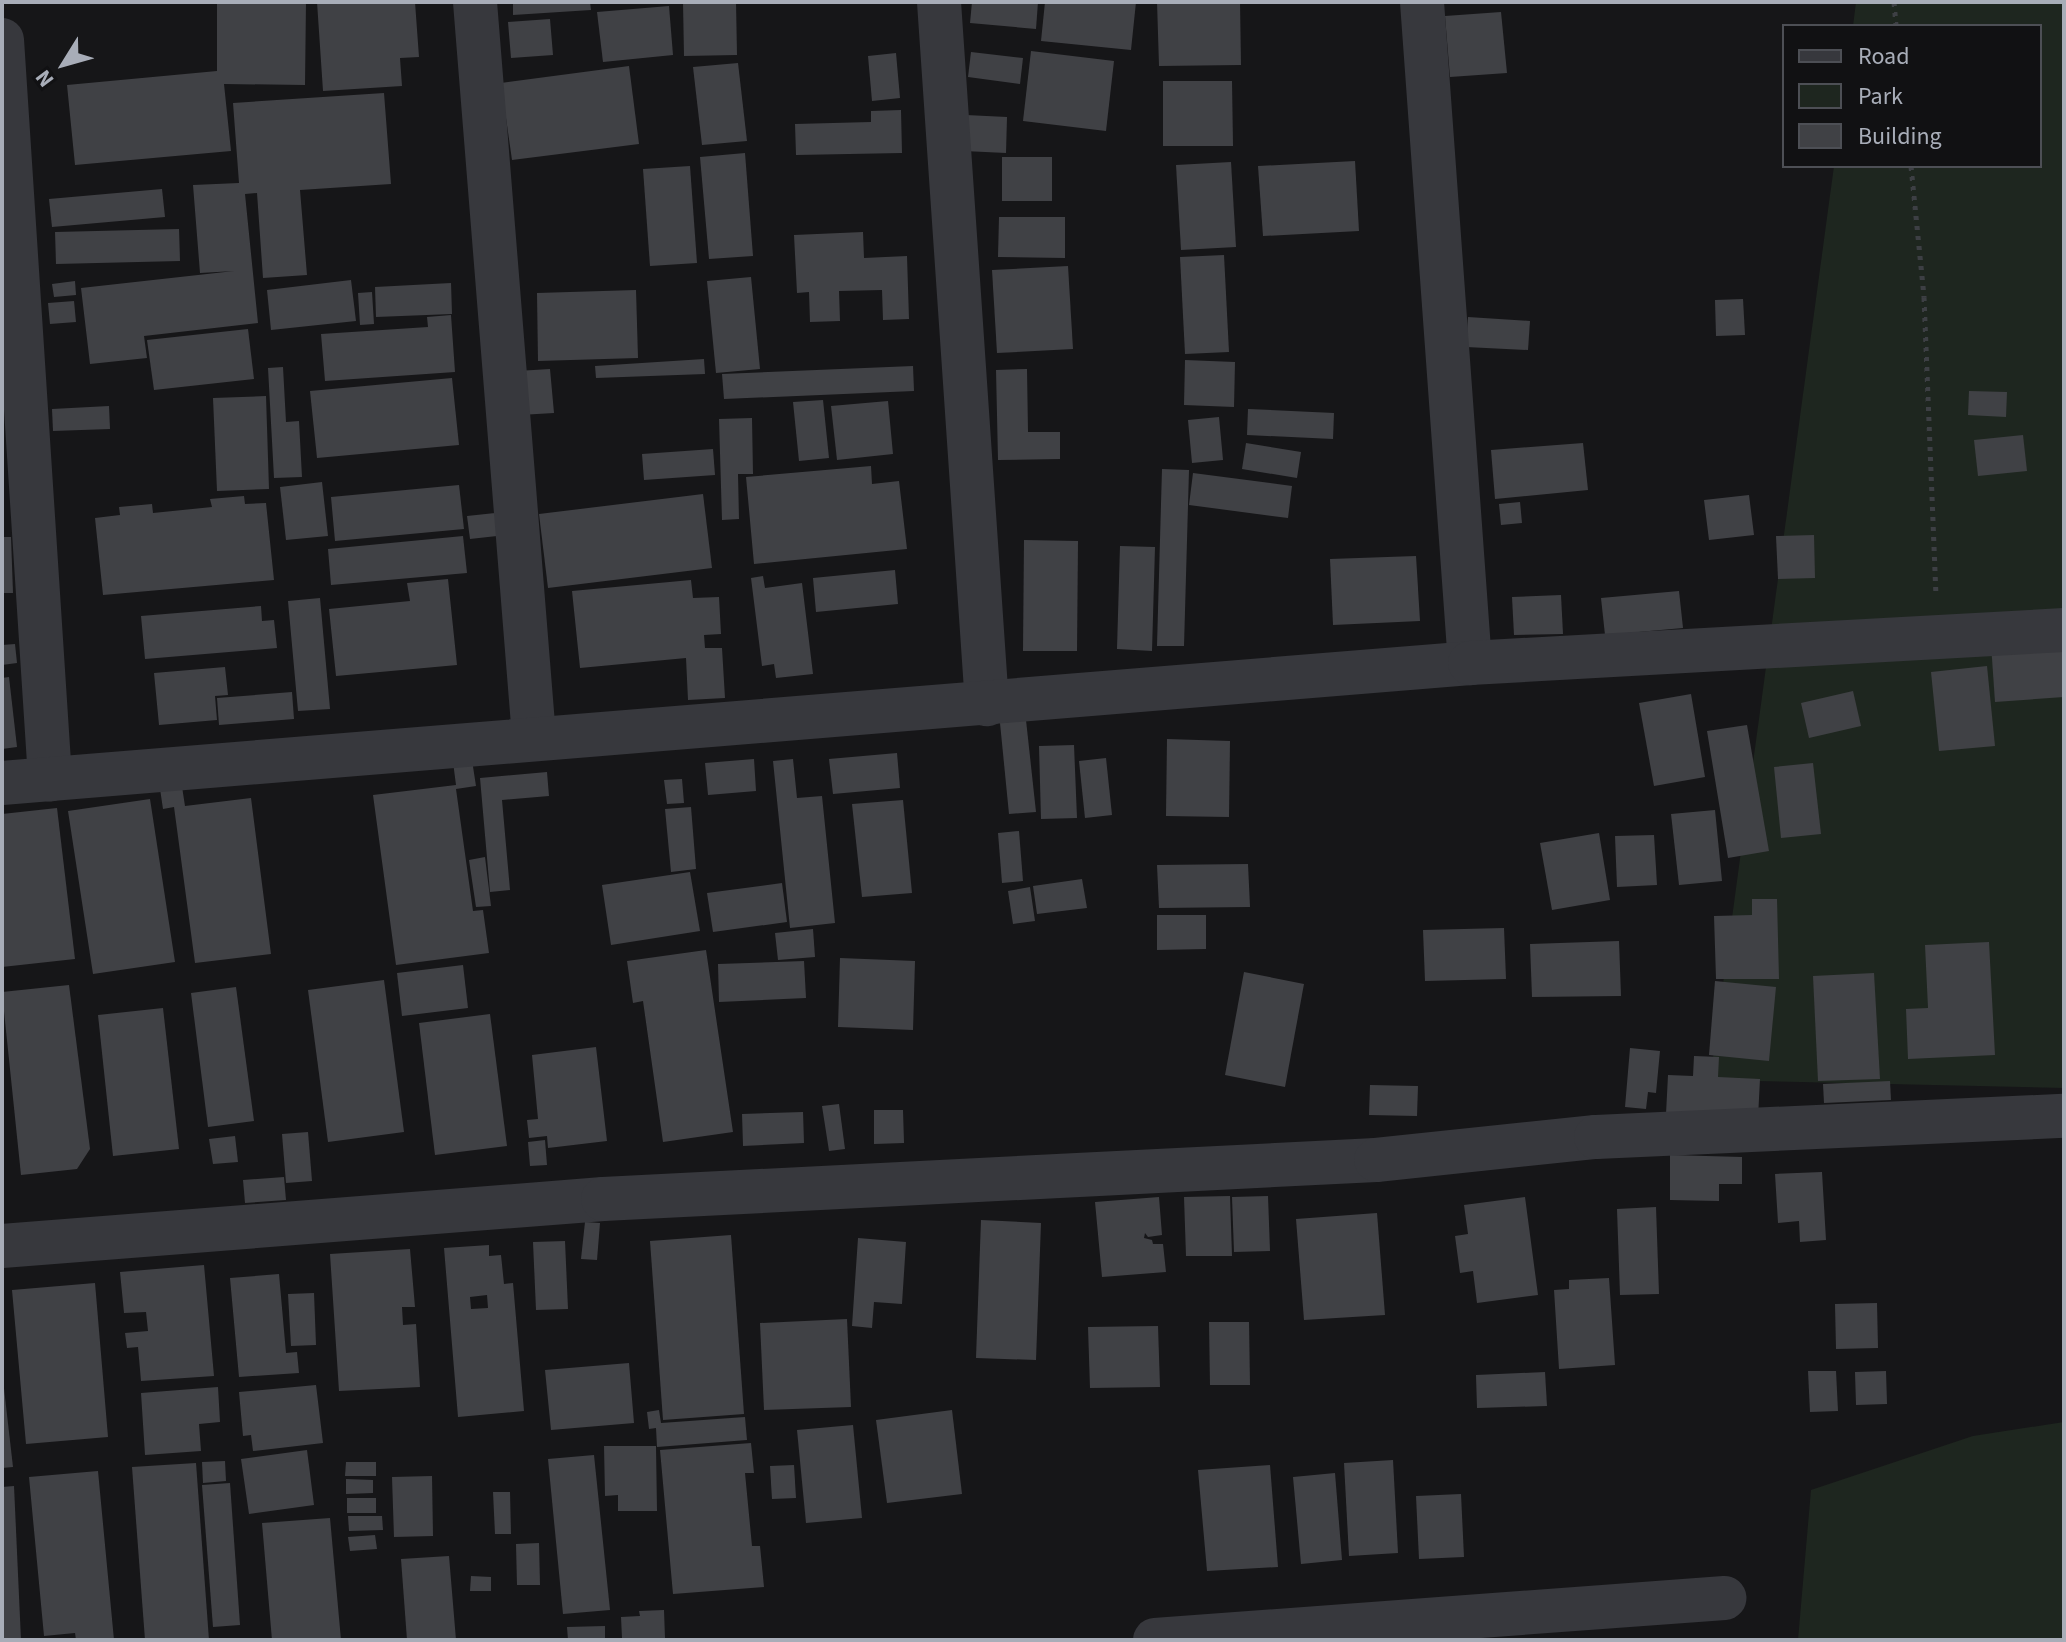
<!DOCTYPE html>
<html>
<head>
<meta charset="utf-8">
<style>
	body { margin:0 }
	#map { position:relative; width:2066px; height:1642px; overflow:hidden; background:#161618; font-family:"Source Sans 3",sans-serif }
	div>[style] { position:absolute }
	[style*='--x'] { left:calc(var(--x)*1px); top:calc(var(--y)*1px); width:calc(var(--w)*1px); rotate:calc(var(--a)*1deg) }
	.green>* { inset:0; background:#1e261f }
	.building>* { inset:0; background:#404145 }
	.path>* { height:5px; margin-top:-2.5px; transform-origin:0; background:repeating-linear-gradient(90deg,#3d3f44 0 4px,transparent 0 10px) }
	.minor>* { height:44px; margin:-22px; padding:0 22px; transform-origin:22px; border-radius:22px; background:#37383d }
	span { translate:-50% -50%; white-space:nowrap; text-align:center; line-height:1.15; -webkit-text-stroke:7px #111113; paint-order:stroke }
	.frame { position:absolute; inset:0; border:4px solid #a8adb8; pointer-events:none }
	.legend { position:absolute; left:1782px; top:24px; width:260px; height:144px; box-sizing:border-box; background:#111113; border:2px solid #4d4f55; margin:0; padding:10px 14px; list-style:none; font-size:24px; color:#a8adb8 }
	.legend li { display:flex; align-items:center; gap:16px; height:40px }
	.legend b { width:40px; border:2px solid #4d4f55 }
	.north { position:absolute; left:24px; top:24px; width:80px; height:80px; -webkit-text-stroke:6px #111113; paint-order:stroke; rotate:233deg; font-size:22px; font-weight:700; line-height:32px; text-align:center; color:#a8adb8 }
	.north::after { content:''; display:block; margin:auto; width:28px; height:36px; background:#a8adb8; clip-path:polygon(50% 0,100% 100%,50% 72%,0 100%) }
</style>
</head>
<body>
<div id="map">
	<div class="green">
		<i style="clip-path:polygon(1856px 2px,2064px 2px,2064px 1088px,1710px 1080px,1834px 166px,2040px 166px,2040px 26px,1853px 26px)"></i>
		<i style="clip-path:polygon(2064px 1422px,2064px 1640px,1798px 1640px,1811px 1490px,1973px 1436px)"></i>
	</div>
	<div class="building">
		<i style="clip-path:polygon(217px 2px,306px 2px,305px 85px,224px 84px,231px 151px,75px 165px,67px 85px,217px 71px)"></i>
		<i style="clip-path:polygon(317px 2px,415px 2px,419px 57px,400px 58px,402px 86px,323px 91px)"></i>
		<i style="clip-path:polygon(513px 2px,590px 2px,591px 10px,513px 15px)"></i>
		<i style="clip-path:polygon(683px 2px,736px 2px,737px 55px,684px 56px)"></i>
		<i style="clip-path:polygon(972px 2px,1038px 2px,1036px 29px,970px 23px)"></i>
		<i style="clip-path:polygon(1045px 2px,1136px 2px,1131px 50px,1041px 41px)"></i>
		<i style="clip-path:polygon(1157px 2px,1240px 2px,1241px 65px,1159px 66px)"></i>
		<i style="clip-path:polygon(669px 6px,673px 55px,603px 62px,597px 12px)"></i>
		<i style="clip-path:polygon(1501px 12px,1507px 73px,1450px 77px,1445px 16px)"></i>
		<i style="clip-path:polygon(550px 19px,553px 55px,511px 58px,508px 22px)"></i>
		<i style="clip-path:polygon(1031px 51px,1114px 61px,1106px 131px,1023px 121px)"></i>
		<i style="clip-path:polygon(971px 52px,1023px 58px,1020px 84px,968px 77px)"></i>
		<i style="clip-path:polygon(896px 53px,900px 98px,872px 101px,868px 56px)"></i>
		<i style="clip-path:polygon(738px 63px,747px 141px,702px 145px,693px 67px)"></i>
		<i style="clip-path:polygon(629px 66px,639px 144px,512px 160px,501px 83px)"></i>
		<i style="clip-path:polygon(1163px 81px,1232px 81px,1233px 146px,1163px 146px)"></i>
		<i style="clip-path:polygon(384px 93px,391px 184px,300px 190px,307px 275px,263px 278px,257px 193px,245px 194px,258px 323px,144px 336px,147px 358px,90px 364px,81px 288px,234px 271px,200px 273px,193px 185px,239px 183px,233px 103px)"></i>
		<i style="clip-path:polygon(901px 110px,902px 153px,796px 155px,795px 124px,871px 122px,871px 111px)"></i>
		<i style="clip-path:polygon(966px 115px,1007px 117px,1006px 153px,964px 151px)"></i>
		<i style="clip-path:polygon(745px 153px,753px 256px,709px 259px,700px 157px)"></i>
		<i style="clip-path:polygon(1002px 157px,1052px 157px,1052px 201px,1002px 201px)"></i>
		<i style="clip-path:polygon(1355px 161px,1359px 231px,1263px 236px,1258px 166px)"></i>
		<i style="clip-path:polygon(1231px 162px,1236px 247px,1181px 250px,1176px 165px)"></i>
		<i style="clip-path:polygon(690px 166px,697px 263px,650px 266px,643px 169px)"></i>
		<i style="clip-path:polygon(162px 189px,165px 217px,52px 227px,49px 199px)"></i>
		<i style="clip-path:polygon(999px 217px,1065px 217px,1065px 258px,998px 257px)"></i>
		<i style="clip-path:polygon(179px 229px,180px 261px,56px 264px,55px 232px)"></i>
		<i style="clip-path:polygon(863px 232px,864px 258px,907px 256px,909px 319px,883px 320px,882px 290px,839px 291px,840px 321px,810px 322px,809px 292px,797px 293px,794px 235px)"></i>
		<i style="clip-path:polygon(1224px 255px,1229px 352px,1185px 354px,1180px 257px)"></i>
		<i style="clip-path:polygon(1068px 266px,1073px 349px,997px 353px,992px 270px)"></i>
		<i style="clip-path:polygon(751px 277px,760px 369px,716px 373px,707px 281px)"></i>
		<i style="clip-path:polygon(351px 280px,356px 321px,271px 330px,267px 290px)"></i>
		<i style="clip-path:polygon(75px 281px,76px 295px,54px 297px,52px 284px)"></i>
		<i style="clip-path:polygon(451px 283px,452px 314px,376px 317px,375px 287px)"></i>
		<i style="clip-path:polygon(636px 290px,638px 358px,538px 361px,537px 293px)"></i>
		<i style="clip-path:polygon(372px 292px,374px 324px,360px 325px,358px 293px)"></i>
		<i style="clip-path:polygon(1743px 299px,1745px 335px,1716px 336px,1715px 300px)"></i>
		<i style="clip-path:polygon(74px 301px,76px 322px,50px 324px,48px 303px)"></i>
		<i style="clip-path:polygon(451px 315px,455px 372px,325px 381px,321px 334px,428px 327px,427px 317px)"></i>
		<i style="clip-path:polygon(1468px 317px,1530px 321px,1528px 350px,1466px 347px)"></i>
		<i style="clip-path:polygon(248px 329px,254px 379px,154px 390px,147px 340px)"></i>
		<i style="clip-path:polygon(704px 359px,705px 374px,596px 378px,595px 366px)"></i>
		<i style="clip-path:polygon(1185px 360px,1235px 362px,1234px 407px,1184px 405px)"></i>
		<i style="clip-path:polygon(913px 366px,914px 391px,724px 399px,722px 374px)"></i>
		<i style="clip-path:polygon(283px 367px,286px 422px,299px 421px,302px 477px,274px 478px,268px 368px)"></i>
		<i style="clip-path:polygon(550px 369px,554px 413px,520px 415px,517px 371px)"></i>
		<i style="clip-path:polygon(1027px 369px,1028px 432px,1060px 432px,1060px 459px,998px 460px,996px 370px)"></i>
		<i style="clip-path:polygon(452px 378px,459px 445px,317px 458px,310px 391px)"></i>
		<i style="clip-path:polygon(1969px 391px,2007px 392px,2006px 417px,1968px 415px)"></i>
		<i style="clip-path:polygon(266px 396px,269px 489px,217px 491px,213px 398px)"></i>
		<i style="clip-path:polygon(823px 400px,829px 458px,799px 461px,793px 402px)"></i>
		<i style="clip-path:polygon(888px 401px,893px 454px,837px 460px,831px 406px)"></i>
		<i style="clip-path:polygon(109px 406px,110px 429px,53px 431px,52px 409px)"></i>
		<i style="clip-path:polygon(1248px 409px,1334px 413px,1333px 439px,1247px 435px)"></i>
		<i style="clip-path:polygon(1219px 417px,1223px 460px,1192px 463px,1188px 420px)"></i>
		<i style="clip-path:polygon(752px 418px,753px 474px,738px 474px,739px 519px,722px 520px,719px 419px)"></i>
		<i style="clip-path:polygon(2023px 435px,2027px 471px,1978px 476px,1974px 440px)"></i>
		<i style="clip-path:polygon(1246px 443px,1301px 452px,1297px 478px,1242px 469px)"></i>
		<i style="clip-path:polygon(1583px 443px,1588px 490px,1495px 499px,1491px 450px)"></i>
		<i style="clip-path:polygon(713px 449px,715px 475px,644px 480px,642px 454px)"></i>
		<i style="clip-path:polygon(871px 466px,872px 484px,899px 481px,907px 549px,754px 564px,746px 477px)"></i>
		<i style="clip-path:polygon(1162px 469px,1189px 470px,1184px 646px,1157px 646px)"></i>
		<i style="clip-path:polygon(1193px 473px,1292px 486px,1288px 518px,1189px 505px)"></i>
		<i style="clip-path:polygon(322px 482px,328px 536px,286px 540px,280px 487px)"></i>
		<i style="clip-path:polygon(459px 485px,464px 529px,335px 541px,331px 497px)"></i>
		<i style="clip-path:polygon(703px 494px,712px 568px,548px 588px,539px 514px)"></i>
		<i style="clip-path:polygon(1749px 495px,1754px 535px,1709px 540px,1704px 500px)"></i>
		<i style="clip-path:polygon(244px 496px,245px 504px,266px 503px,274px 580px,103px 595px,95px 518px,120px 515px,119px 507px,152px 504px,153px 513px,212px 507px,210px 499px)"></i>
		<i style="clip-path:polygon(1520px 502px,1522px 523px,1501px 525px,1499px 504px)"></i>
		<i style="clip-path:polygon(495px 513px,497px 536px,470px 539px,467px 516px)"></i>
		<i style="clip-path:polygon(1814px 535px,1815px 578px,1778px 579px,1776px 536px)"></i>
		<i style="clip-path:polygon(463px 536px,467px 573px,331px 585px,328px 549px)"></i>
		<i style="clip-path:polygon(2px 537px,11px 537px,13px 593px,2px 593px)"></i>
		<i style="clip-path:polygon(1024px 540px,1078px 541px,1077px 651px,1023px 651px)"></i>
		<i style="clip-path:polygon(1120px 546px,1155px 547px,1152px 651px,1117px 649px)"></i>
		<i style="clip-path:polygon(1416px 556px,1420px 621px,1333px 625px,1330px 559px)"></i>
		<i style="clip-path:polygon(895px 570px,898px 604px,816px 612px,813px 578px)"></i>
		<i style="clip-path:polygon(763px 576px,765px 588px,802px 583px,813px 674px,776px 678px,774px 664px,762px 666px,751px 578px)"></i>
		<i style="clip-path:polygon(448px 579px,457px 665px,336px 676px,329px 609px,410px 601px,407px 583px)"></i>
		<i style="clip-path:polygon(691px 580px,693px 598px,719px 597px,721px 634px,704px 635px,705px 648px,722px 648px,725px 698px,688px 700px,686px 658px,580px 668px,572px 591px)"></i>
		<i style="clip-path:polygon(1679px 591px,1683px 628px,1605px 635px,1601px 598px)"></i>
		<i style="clip-path:polygon(1561px 595px,1563px 634px,1514px 635px,1512px 597px)"></i>
		<i style="clip-path:polygon(320px 598px,330px 709px,298px 711px,288px 601px)"></i>
		<i style="clip-path:polygon(261px 606px,262px 621px,274px 620px,277px 648px,145px 659px,141px 616px)"></i>
		<i style="clip-path:polygon(2064px 639px,2064px 697px,1995px 702px,1991px 644px)"></i>
		<i style="clip-path:polygon(15px 644px,17px 663px,2px 665px,2px 645px)"></i>
		<i style="clip-path:polygon(1987px 666px,1995px 746px,1939px 751px,1931px 672px)"></i>
		<i style="clip-path:polygon(225px 667px,228px 695px,215px 696px,217px 720px,159px 725px,154px 673px)"></i>
		<i style="clip-path:polygon(9px 677px,17px 747px,2px 749px,2px 678px)"></i>
		<i style="clip-path:polygon(1853px 691px,1861px 726px,1809px 738px,1801px 703px)"></i>
		<i style="clip-path:polygon(292px 692px,294px 719px,219px 725px,217px 698px)"></i>
		<i style="clip-path:polygon(1691px 694px,1705px 777px,1654px 786px,1639px 703px)"></i>
		<i style="clip-path:polygon(1026px 720px,1036px 812px,1009px 814px,1000px 723px)"></i>
		<i style="clip-path:polygon(1747px 725px,1769px 851px,1728px 858px,1707px 731px)"></i>
		<i style="clip-path:polygon(1167px 739px,1230px 741px,1229px 817px,1166px 816px)"></i>
		<i style="clip-path:polygon(1074px 745px,1077px 818px,1041px 819px,1039px 746px)"></i>
		<i style="clip-path:polygon(897px 753px,900px 788px,833px 794px,829px 759px)"></i>
		<i style="clip-path:polygon(1106px 758px,1112px 815px,1085px 818px,1079px 761px)"></i>
		<i style="clip-path:polygon(754px 759px,756px 791px,708px 795px,705px 763px)"></i>
		<i style="clip-path:polygon(793px 759px,797px 798px,822px 796px,835px 923px,790px 928px,773px 761px)"></i>
		<i style="clip-path:polygon(472px 760px,476px 786px,456px 789px,473px 911px,483px 910px,489px 953px,396px 965px,373px 795px,456px 785px,453px 762px)"></i>
		<i style="clip-path:polygon(1813px 763px,1821px 834px,1781px 838px,1774px 767px)"></i>
		<i style="clip-path:polygon(547px 772px,549px 796px,502px 800px,510px 890px,490px 892px,480px 778px)"></i>
		<i style="clip-path:polygon(682px 779px,684px 803px,667px 804px,664px 780px)"></i>
		<i style="clip-path:polygon(181px 780px,185px 806px,251px 798px,271px 954px,195px 963px,174px 807px,163px 809px,159px 782px)"></i>
		<i style="clip-path:polygon(150px 799px,175px 962px,93px 974px,68px 811px)"></i>
		<i style="clip-path:polygon(903px 800px,912px 893px,862px 897px,852px 804px)"></i>
		<i style="clip-path:polygon(691px 807px,696px 869px,671px 872px,665px 809px)"></i>
		<i style="clip-path:polygon(57px 808px,75px 959px,2px 967px,2px 814px)"></i>
		<i style="clip-path:polygon(1715px 810px,1722px 881px,1679px 885px,1671px 814px)"></i>
		<i style="clip-path:polygon(1019px 831px,1023px 881px,1002px 883px,998px 833px)"></i>
		<i style="clip-path:polygon(1599px 833px,1610px 900px,1552px 910px,1540px 843px)"></i>
		<i style="clip-path:polygon(1654px 835px,1657px 885px,1617px 887px,1615px 836px)"></i>
		<i style="clip-path:polygon(485px 857px,491px 906px,476px 907px,469px 860px)"></i>
		<i style="clip-path:polygon(1248px 864px,1250px 907px,1159px 908px,1157px 865px)"></i>
		<i style="clip-path:polygon(690px 872px,700px 931px,611px 945px,602px 885px)"></i>
		<i style="clip-path:polygon(1082px 879px,1087px 908px,1037px 914px,1033px 886px)"></i>
		<i style="clip-path:polygon(782px 883px,787px 922px,713px 932px,707px 893px)"></i>
		<i style="clip-path:polygon(1030px 887px,1035px 921px,1013px 924px,1008px 891px)"></i>
		<i style="clip-path:polygon(1752px 899px,1777px 899px,1779px 979px,1716px 979px,1714px 916px,1752px 915px)"></i>
		<i style="clip-path:polygon(1157px 915px,1206px 915px,1206px 949px,1157px 950px)"></i>
		<i style="clip-path:polygon(1504px 928px,1506px 979px,1425px 981px,1423px 930px)"></i>
		<i style="clip-path:polygon(813px 929px,815px 957px,778px 960px,775px 933px)"></i>
		<i style="clip-path:polygon(1619px 941px,1621px 996px,1532px 997px,1530px 944px)"></i>
		<i style="clip-path:polygon(1989px 942px,1995px 1055px,1908px 1059px,1906px 1009px,1928px 1008px,1925px 945px)"></i>
		<i style="clip-path:polygon(706px 950px,733px 1132px,663px 1142px,643px 1001px,633px 1003px,627px 961px)"></i>
		<i style="clip-path:polygon(840px 958px,915px 961px,913px 1030px,838px 1027px)"></i>
		<i style="clip-path:polygon(804px 961px,806px 998px,719px 1002px,718px 964px)"></i>
		<i style="clip-path:polygon(463px 965px,468px 1008px,402px 1016px,397px 973px)"></i>
		<i style="clip-path:polygon(1244px 972px,1304px 984px,1285px 1087px,1225px 1075px)"></i>
		<i style="clip-path:polygon(1874px 973px,1880px 1079px,1818px 1081px,1813px 976px)"></i>
		<i style="clip-path:polygon(384px 980px,404px 1132px,328px 1142px,308px 990px)"></i>
		<i style="clip-path:polygon(1715px 981px,1776px 987px,1769px 1061px,1709px 1055px)"></i>
		<i style="clip-path:polygon(69px 985px,90px 1149px,77px 1169px,21px 1175px,2px 992px)"></i>
		<i style="clip-path:polygon(236px 987px,254px 1121px,208px 1127px,191px 993px)"></i>
		<i style="clip-path:polygon(163px 1008px,179px 1149px,113px 1156px,98px 1015px)"></i>
		<i style="clip-path:polygon(490px 1014px,507px 1146px,435px 1155px,419px 1023px)"></i>
		<i style="clip-path:polygon(596px 1047px,607px 1141px,548px 1148px,547px 1136px,529px 1138px,527px 1120px,538px 1119px,532px 1055px)"></i>
		<i style="clip-path:polygon(1630px 1048px,1660px 1051px,1656px 1093px,1648px 1092px,1646px 1109px,1625px 1107px)"></i>
		<i style="clip-path:polygon(1694px 1056px,1719px 1057px,1718px 1077px,1760px 1079px,1758px 1118px,1666px 1114px,1668px 1075px,1693px 1076px)"></i>
		<i style="clip-path:polygon(1890px 1081px,1891px 1100px,1824px 1103px,1823px 1084px)"></i>
		<i style="clip-path:polygon(1370px 1085px,1418px 1086px,1417px 1116px,1369px 1115px)"></i>
		<i style="clip-path:polygon(839px 1104px,845px 1149px,829px 1151px,822px 1106px)"></i>
		<i style="clip-path:polygon(874px 1110px,903px 1110px,904px 1143px,874px 1144px)"></i>
		<i style="clip-path:polygon(803px 1112px,804px 1143px,743px 1146px,742px 1114px)"></i>
		<i style="clip-path:polygon(308px 1132px,312px 1181px,286px 1183px,282px 1134px)"></i>
		<i style="clip-path:polygon(235px 1136px,238px 1162px,213px 1164px,209px 1139px)"></i>
		<i style="clip-path:polygon(545px 1140px,547px 1165px,530px 1166px,528px 1142px)"></i>
		<i style="clip-path:polygon(1670px 1155px,1742px 1157px,1742px 1184px,1719px 1184px,1719px 1201px,1670px 1200px)"></i>
		<i style="clip-path:polygon(1822px 1172px,1826px 1240px,1800px 1242px,1799px 1221px,1778px 1223px,1775px 1174px)"></i>
		<i style="clip-path:polygon(284px 1177px,286px 1200px,245px 1203px,243px 1180px)"></i>
		<i style="clip-path:polygon(1230px 1196px,1232px 1256px,1186px 1256px,1184px 1197px)"></i>
		<i style="clip-path:polygon(1268px 1196px,1270px 1251px,1234px 1252px,1232px 1197px)"></i>
		<i style="clip-path:polygon(1159px 1197px,1162px 1235px,1148px 1237px,1145px 1233px,1144px 1238px,1152px 1240px,1153px 1244px,1163px 1244px,1166px 1272px,1102px 1277px,1095px 1202px)"></i>
		<i style="clip-path:polygon(1525px 1197px,1538px 1295px,1477px 1303px,1473px 1271px,1460px 1273px,1455px 1236px,1468px 1234px,1464px 1205px)"></i>
		<i style="clip-path:polygon(1656px 1207px,1659px 1294px,1620px 1295px,1617px 1209px)"></i>
		<i style="clip-path:polygon(1377px 1213px,1385px 1315px,1304px 1320px,1296px 1219px)"></i>
		<i style="clip-path:polygon(981px 1220px,1041px 1223px,1036px 1360px,976px 1358px)"></i>
		<i style="clip-path:polygon(585px 1222px,600px 1223px,597px 1260px,581px 1259px)"></i>
		<i style="clip-path:polygon(731px 1235px,744px 1414px,663px 1420px,650px 1241px)"></i>
		<i style="clip-path:polygon(858px 1238px,906px 1242px,902px 1304px,874px 1302px,872px 1328px,852px 1326px)"></i>
		<i style="clip-path:polygon(565px 1241px,568px 1309px,536px 1310px,533px 1242px)"></i>
		<i style="clip-path:polygon(evenodd,489px 1245px,489px 1256px,501px 1255px,504px 1284px,513px 1283px,524px 1411px,458px 1417px,444px 1248px,489px 1245px,487px 1295px,488px 1308px,471px 1309px,470px 1297px,487px 1295px)"></i>
		<i style="clip-path:polygon(410px 1249px,415px 1307px,402px 1307px,403px 1325px,416px 1324px,420px 1387px,339px 1391px,330px 1254px)"></i>
		<i style="clip-path:polygon(204px 1265px,214px 1376px,141px 1381px,138px 1347px,127px 1348px,125px 1333px,148px 1331px,146px 1312px,124px 1313px,120px 1272px)"></i>
		<i style="clip-path:polygon(279px 1274px,286px 1353px,297px 1352px,299px 1373px,239px 1377px,230px 1278px)"></i>
		<i style="clip-path:polygon(1609px 1278px,1615px 1365px,1559px 1369px,1554px 1290px,1569px 1289px,1569px 1280px)"></i>
		<i style="clip-path:polygon(95px 1283px,108px 1437px,26px 1444px,12px 1290px)"></i>
		<i style="clip-path:polygon(314px 1293px,316px 1345px,291px 1346px,288px 1294px)"></i>
		<i style="clip-path:polygon(1877px 1303px,1878px 1348px,1836px 1349px,1835px 1304px)"></i>
		<i style="clip-path:polygon(847px 1319px,851px 1407px,764px 1410px,760px 1323px)"></i>
		<i style="clip-path:polygon(1209px 1322px,1249px 1322px,1250px 1385px,1210px 1385px)"></i>
		<i style="clip-path:polygon(1158px 1326px,1160px 1387px,1090px 1388px,1088px 1327px)"></i>
		<i style="clip-path:polygon(629px 1363px,634px 1423px,551px 1430px,545px 1370px)"></i>
		<i style="clip-path:polygon(2px 1371px,13px 1467px,2px 1468px)"></i>
		<i style="clip-path:polygon(1808px 1371px,1836px 1371px,1838px 1411px,1810px 1412px)"></i>
		<i style="clip-path:polygon(1886px 1371px,1887px 1404px,1856px 1405px,1855px 1372px)"></i>
		<i style="clip-path:polygon(1545px 1372px,1547px 1406px,1477px 1408px,1476px 1375px)"></i>
		<i style="clip-path:polygon(316px 1385px,323px 1443px,253px 1451px,251px 1435px,243px 1436px,239px 1392px)"></i>
		<i style="clip-path:polygon(218px 1387px,220px 1422px,199px 1424px,201px 1451px,145px 1455px,141px 1393px)"></i>
		<i style="clip-path:polygon(659px 1410px,661px 1423px,745px 1417px,747px 1440px,657px 1447px,656px 1428px,649px 1429px,647px 1412px)"></i>
		<i style="clip-path:polygon(952px 1410px,962px 1494px,887px 1503px,876px 1420px)"></i>
		<i style="clip-path:polygon(853px 1425px,862px 1518px,806px 1523px,797px 1430px)"></i>
		<i style="clip-path:polygon(751px 1443px,754px 1473px,745px 1473px,752px 1546px,760px 1546px,764px 1587px,673px 1594px,660px 1450px)"></i>
		<i style="clip-path:polygon(604px 1446px,656px 1446px,657px 1511px,618px 1511px,618px 1495px,605px 1496px)"></i>
		<i style="clip-path:polygon(307px 1450px,314px 1505px,249px 1514px,241px 1459px)"></i>
		<i style="clip-path:polygon(594px 1455px,610px 1610px,563px 1614px,548px 1459px)"></i>
		<i style="clip-path:polygon(1393px 1460px,1398px 1553px,1349px 1556px,1344px 1463px)"></i>
		<i style="clip-path:polygon(225px 1461px,226px 1481px,203px 1483px,202px 1462px)"></i>
		<i style="clip-path:polygon(346px 1462px,376px 1462px,376px 1476px,345px 1476px)"></i>
		<i style="clip-path:polygon(196px 1463px,209px 1640px,145px 1640px,132px 1467px)"></i>
		<i style="clip-path:polygon(794px 1465px,796px 1498px,772px 1499px,770px 1466px)"></i>
		<i style="clip-path:polygon(1270px 1465px,1278px 1567px,1207px 1571px,1198px 1470px)"></i>
		<i style="clip-path:polygon(98px 1471px,114px 1640px,76px 1640px,75px 1633px,44px 1636px,29px 1477px)"></i>
		<i style="clip-path:polygon(1335px 1473px,1342px 1560px,1301px 1564px,1293px 1477px)"></i>
		<i style="clip-path:polygon(432px 1476px,433px 1536px,394px 1537px,392px 1477px)"></i>
		<i style="clip-path:polygon(346px 1479px,373px 1480px,373px 1493px,346px 1494px)"></i>
		<i style="clip-path:polygon(230px 1483px,240px 1625px,213px 1627px,202px 1485px)"></i>
		<i style="clip-path:polygon(14px 1486px,21px 1640px,2px 1640px,2px 1487px)"></i>
		<i style="clip-path:polygon(493px 1492px,510px 1492px,511px 1534px,495px 1534px)"></i>
		<i style="clip-path:polygon(1461px 1494px,1464px 1557px,1419px 1559px,1416px 1496px)"></i>
		<i style="clip-path:polygon(347px 1498px,376px 1498px,376px 1513px,347px 1513px)"></i>
		<i style="clip-path:polygon(348px 1516px,382px 1516px,383px 1530px,349px 1531px)"></i>
		<i style="clip-path:polygon(330px 1518px,341px 1640px,272px 1640px,262px 1523px)"></i>
		<i style="clip-path:polygon(375px 1535px,377px 1549px,350px 1551px,348px 1537px)"></i>
		<i style="clip-path:polygon(539px 1543px,540px 1585px,517px 1585px,516px 1544px)"></i>
		<i style="clip-path:polygon(449px 1556px,456px 1640px,407px 1640px,401px 1559px)"></i>
		<i style="clip-path:polygon(471px 1576px,491px 1577px,491px 1591px,470px 1591px)"></i>
		<i style="clip-path:polygon(664px 1610px,665px 1638px,622px 1638px,621px 1617px,640px 1616px,639px 1611px)"></i>
		<i style="clip-path:polygon(605px 1626px,605px 1640px,568px 1640px,567px 1627px)"></i>
	</div>
	<div class="path">
		<i style="--x:1894;--y:2;--w:24;--a:85"></i>
		<i style="--x:1911;--y:166;--w:132;--a:84.3"></i>
		<i style="--x:1924;--y:297;--w:299;--a:87.7"></i>
	</div>
	<div class="minor">
		<i style="--x:475;--y:2;--w:737;--a:85.41"></i>
		<i style="--x:939;--y:2;--w:704;--a:86.09"></i>
		<i style="--x:1422;--y:2;--w:663;--a:85.85"></i>
		<i style="--x:2;--y:40;--w:741;--a:86.28"></i>
		<i style="--x:2;--y:783;--w:1473;--a:-4.67"></i>
		<i style="--x:1470;--y:663;--w:595;--a:-3.18"></i>
		<i style="--x:2;--y:1246;--w:603;--a:-4.47"></i>
		<i style="--x:603;--y:1199;--w:774;--a:-2.89"></i>
		<i style="--x:1376;--y:1160;--w:221;--a:-6"></i>
		<i style="--x:1596;--y:1137;--w:468;--a:-2.6"></i>
		<i style="--x:1155;--y:1640;--w:571;--a:-4.22"></i>
	</div>
	<div class="frame"></div>
	<ul class="legend">
	<li><b style="height:10px;background:#37383d"></b>Road</li>
	<li><b style="height:22px;background:#1e261f"></b>Park</li>
	<li><b style="height:22px;background:#404145"></b>Building</li>
	</ul>
	<div class="north">N</div>
</div>
</body>
</html>
